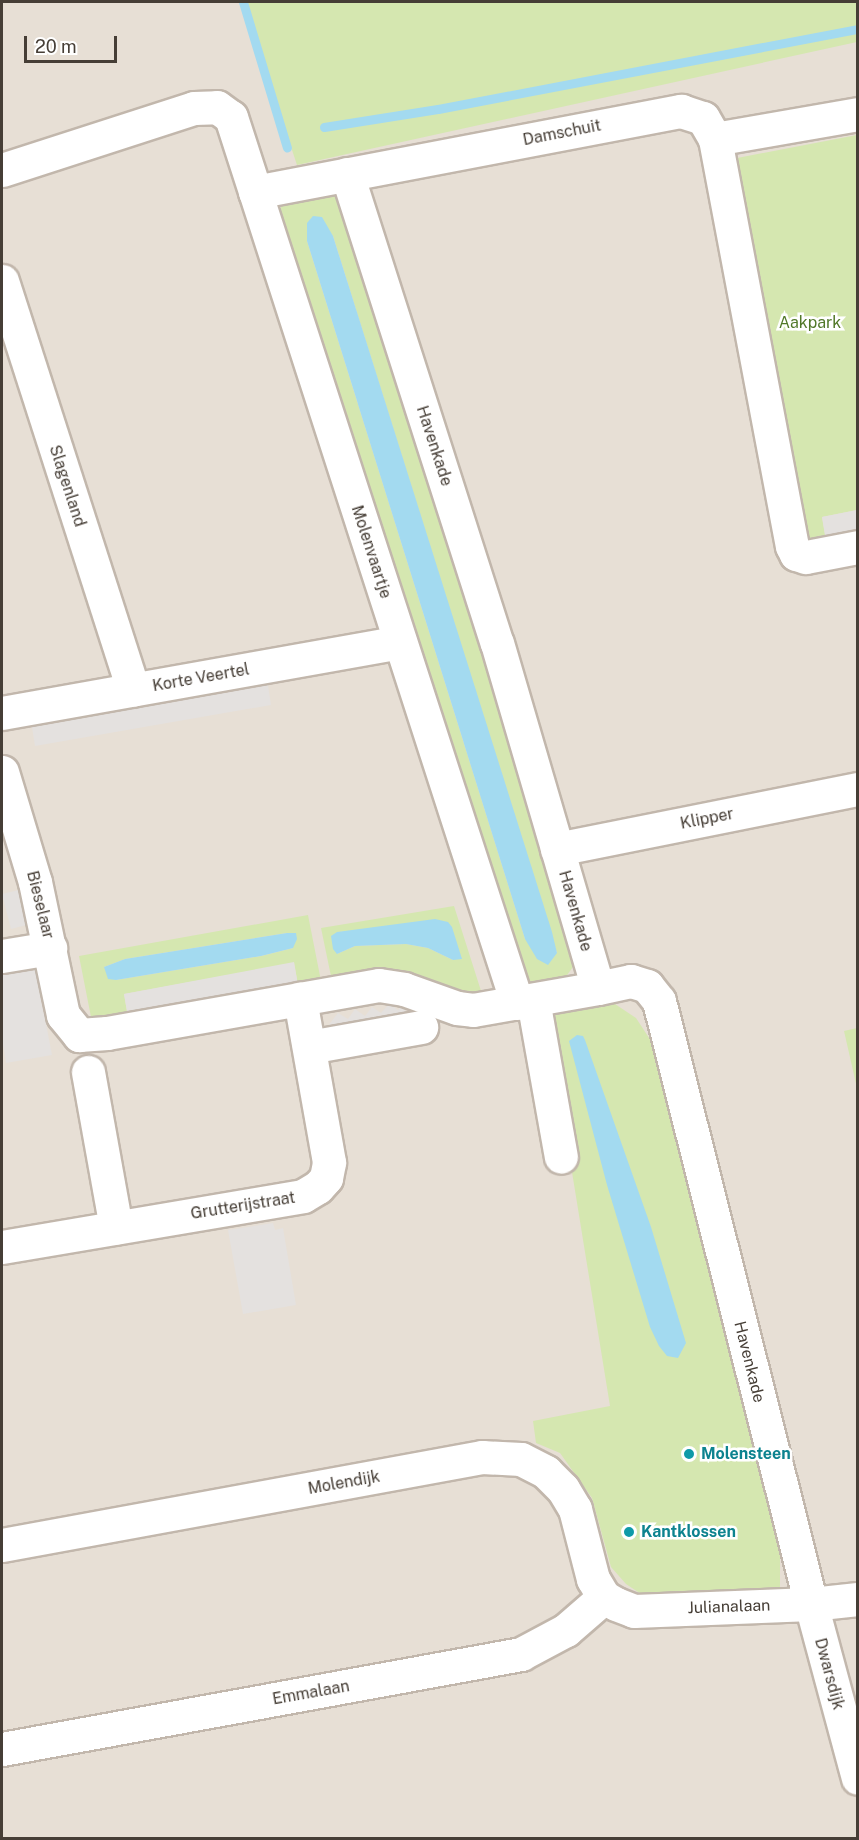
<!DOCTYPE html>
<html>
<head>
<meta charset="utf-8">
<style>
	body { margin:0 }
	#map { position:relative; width:859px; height:1840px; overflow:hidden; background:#f3eee7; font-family:"Public Sans",sans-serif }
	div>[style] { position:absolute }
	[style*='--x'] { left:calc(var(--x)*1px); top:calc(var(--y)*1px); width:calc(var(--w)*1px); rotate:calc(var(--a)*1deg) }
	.residential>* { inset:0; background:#e7dfd5 }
	.green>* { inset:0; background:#d5e7b0 }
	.parking>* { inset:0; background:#e4e1df }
	.water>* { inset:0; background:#a3daf0 }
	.stream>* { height:9px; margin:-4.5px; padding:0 4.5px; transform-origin:4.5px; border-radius:4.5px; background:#a3daf0 }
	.roads { filter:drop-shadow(2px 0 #c2b7ac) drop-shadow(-2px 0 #c2b7ac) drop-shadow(0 2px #c2b7ac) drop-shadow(0 -2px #c2b7ac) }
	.minor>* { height:33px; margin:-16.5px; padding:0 16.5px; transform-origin:16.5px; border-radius:16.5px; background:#fff }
	.dots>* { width:16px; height:16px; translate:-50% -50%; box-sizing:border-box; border:3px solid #fff; border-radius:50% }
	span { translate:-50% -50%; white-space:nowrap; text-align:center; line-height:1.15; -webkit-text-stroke:5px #fff; paint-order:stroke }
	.street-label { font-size:16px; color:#463e36 }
	.park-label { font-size:16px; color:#517829 }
	.culture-label { font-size:16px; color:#0d838f; font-weight:700 }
	.left { translate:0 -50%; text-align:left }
	.frame { position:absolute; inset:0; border:3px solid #463e36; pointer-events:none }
	.scale { position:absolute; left:24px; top:36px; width:93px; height:27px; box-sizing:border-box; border:3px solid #463e36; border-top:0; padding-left:8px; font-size:18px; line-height:21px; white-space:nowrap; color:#463e36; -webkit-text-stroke:4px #fff; paint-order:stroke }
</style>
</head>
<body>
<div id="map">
	<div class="residential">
		<i style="clip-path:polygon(2px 2px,248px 2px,857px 23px,857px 1838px,2px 1838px)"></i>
	</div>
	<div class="green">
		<i style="clip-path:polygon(243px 2px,857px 2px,857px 42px,297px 165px)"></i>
		<i style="clip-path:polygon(857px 135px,857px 510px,822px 517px,826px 541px,811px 542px,800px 528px,732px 159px)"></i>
		<i style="clip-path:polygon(evenodd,326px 190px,340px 194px,347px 205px,578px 960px,562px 982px,547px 985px,531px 982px,522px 974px,278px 222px,282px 202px,326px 190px,307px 223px,333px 236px,557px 953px,525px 939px,307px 241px,307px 223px)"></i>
		<i style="clip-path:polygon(evenodd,454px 906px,482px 994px,332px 981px,321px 928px,454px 906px,452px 927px,453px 960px,428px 948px,406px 944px,355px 946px,337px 954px,337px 932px,452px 927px)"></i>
		<i style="clip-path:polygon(evenodd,308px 915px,321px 981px,298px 985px,294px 963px,124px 994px,128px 1017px,99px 1020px,91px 1017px,79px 956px,308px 915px,287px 933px,293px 948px,261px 956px,116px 980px,104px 967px,125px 959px,287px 933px)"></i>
		<i style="clip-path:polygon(609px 1000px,636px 1018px,657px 1050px,780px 1546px,780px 1589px,644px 1596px,626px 1584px,611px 1567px,592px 1498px,560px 1453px,536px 1443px,533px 1421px,610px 1406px,546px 1012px)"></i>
		<i style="clip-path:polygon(857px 1028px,858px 1028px,857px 1088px,844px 1031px)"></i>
	</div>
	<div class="parking">
		<i style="clip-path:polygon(857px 510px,857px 535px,826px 541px,822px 517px)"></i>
		<i style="clip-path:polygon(267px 679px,271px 705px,35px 746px,31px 721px)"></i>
		<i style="clip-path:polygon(27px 888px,34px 923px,11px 929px,2px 894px)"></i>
		<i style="clip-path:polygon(294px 962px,298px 985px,128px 1017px,124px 994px)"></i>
		<i style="clip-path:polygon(35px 967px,52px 1055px,6px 1063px,2px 1038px,2px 972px)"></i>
		<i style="clip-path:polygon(389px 1004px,398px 1010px,401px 1007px,411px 1015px,321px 1035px,338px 1013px,348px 1019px,355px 1009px,365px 1016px,372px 1007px,381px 1013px)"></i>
		<i style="clip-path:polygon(273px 1223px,275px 1230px,283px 1228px,296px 1305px,243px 1314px,228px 1230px)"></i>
	</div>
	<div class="water">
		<i style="clip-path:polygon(313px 216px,322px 217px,333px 236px,552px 932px,557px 953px,548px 965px,537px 959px,525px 939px,307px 241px,307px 223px)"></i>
		<i style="clip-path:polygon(435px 919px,448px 922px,452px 927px,462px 959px,453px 960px,428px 948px,406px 944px,355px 946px,337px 954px,333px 949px,331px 936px,337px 932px)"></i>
		<i style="clip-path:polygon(287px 933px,296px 933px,297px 939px,293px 948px,261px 956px,116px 980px,108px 979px,104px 967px,125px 959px)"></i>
		<i style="clip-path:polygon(577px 1035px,583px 1036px,585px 1040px,651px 1227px,686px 1343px,678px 1358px,667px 1356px,659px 1346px,650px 1327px,607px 1185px,569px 1041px)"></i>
	</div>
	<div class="stream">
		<i style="--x:243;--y:2;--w:152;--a:73.2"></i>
		<i style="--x:324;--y:127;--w:115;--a:-9"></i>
		<i style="--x:438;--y:109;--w:428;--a:-10.8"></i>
	</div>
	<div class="roads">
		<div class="minor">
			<i style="--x:715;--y:139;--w:145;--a:-9.9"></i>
			<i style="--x:2;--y:170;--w:202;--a:-17.9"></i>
			<i style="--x:194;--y:108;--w:23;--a:-2"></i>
			<i style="--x:217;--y:107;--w:17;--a:36"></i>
			<i style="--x:231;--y:117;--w:931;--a:72.11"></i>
			<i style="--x:347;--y:174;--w:492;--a:72.3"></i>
			<i style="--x:497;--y:643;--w:359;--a:73.7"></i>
			<i style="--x:598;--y:988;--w:34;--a:-12"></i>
			<i style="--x:631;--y:981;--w:17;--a:17"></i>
			<i style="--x:647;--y:986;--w:19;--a:51"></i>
			<i style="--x:659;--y:1001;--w:622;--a:75.85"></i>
			<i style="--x:811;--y:1604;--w:180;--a:74.9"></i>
			<i style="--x:255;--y:192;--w:434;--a:-10.8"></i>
			<i style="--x:681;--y:111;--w:23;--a:18"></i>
			<i style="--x:703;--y:118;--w:24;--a:60"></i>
			<i style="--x:715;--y:139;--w:414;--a:79.3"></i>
			<i style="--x:792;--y:546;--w:9;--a:63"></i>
			<i style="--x:796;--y:554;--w:10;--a:17"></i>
			<i style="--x:806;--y:557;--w:53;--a:-10.9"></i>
			<i style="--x:2;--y:281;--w:429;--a:72.2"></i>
			<i style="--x:2;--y:713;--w:404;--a:-10.1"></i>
			<i style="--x:2;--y:772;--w:115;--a:73.3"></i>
			<i style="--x:35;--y:882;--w:136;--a:78.1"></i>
			<i style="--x:63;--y:1015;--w:26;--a:51"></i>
			<i style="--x:79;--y:1035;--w:28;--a:-4"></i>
			<i style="--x:107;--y:1033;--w:276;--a:-10"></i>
			<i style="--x:379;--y:985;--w:25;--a:9"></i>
			<i style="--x:404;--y:989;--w:56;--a:19.7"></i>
			<i style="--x:457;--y:1008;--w:16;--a:7"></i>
			<i style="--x:473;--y:1010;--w:127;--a:-10"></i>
			<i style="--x:557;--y:849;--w:307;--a:-11.3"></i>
			<i style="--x:2;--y:956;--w:49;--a:-9.5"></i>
			<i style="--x:533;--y:1000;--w:159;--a:79.9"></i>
			<i style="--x:309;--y:1047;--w:114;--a:-10.1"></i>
			<i style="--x:88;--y:1072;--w:158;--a:79.8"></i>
			<i style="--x:2;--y:1247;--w:305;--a:-9.6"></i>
			<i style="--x:303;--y:1196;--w:17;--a:-31"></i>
			<i style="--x:318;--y:1187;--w:12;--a:-48"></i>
			<i style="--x:326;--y:1178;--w:16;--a:-79"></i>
			<i style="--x:329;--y:1162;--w:166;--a:-100.1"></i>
			<i style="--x:2;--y:1545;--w:488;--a:-10.4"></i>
			<i style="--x:482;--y:1457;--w:39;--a:3"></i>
			<i style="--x:521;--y:1459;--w:28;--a:27"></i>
			<i style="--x:546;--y:1472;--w:24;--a:45"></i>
			<i style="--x:563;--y:1489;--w:23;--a:59"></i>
			<i style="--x:575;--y:1509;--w:72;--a:75.6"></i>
			<i style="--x:593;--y:1579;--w:21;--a:59"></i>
			<i style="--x:604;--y:1597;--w:14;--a:30"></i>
			<i style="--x:616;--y:1604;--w:19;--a:21"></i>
			<i style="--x:634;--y:1611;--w:177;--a:-2.3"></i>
			<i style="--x:811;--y:1604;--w:47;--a:-6.1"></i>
			<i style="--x:2;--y:1749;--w:528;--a:-10.37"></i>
			<i style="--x:521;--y:1654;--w:51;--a:-28.1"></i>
			<i style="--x:566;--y:1630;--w:50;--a:-41"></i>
		</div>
	</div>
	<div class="dots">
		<i style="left:689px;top:1454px;background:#0f9aa8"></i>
		<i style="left:629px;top:1532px;background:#0f9aa8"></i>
	</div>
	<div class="street-label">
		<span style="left:562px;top:133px;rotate:-11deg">Damschuit</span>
		<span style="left:434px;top:446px;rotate:72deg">Havenkade</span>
		<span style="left:67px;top:486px;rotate:72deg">Slagenland</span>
		<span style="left:371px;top:552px;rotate:72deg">Molenvaartje</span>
		<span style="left:201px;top:678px;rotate:-10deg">Korte Veertel</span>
		<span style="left:707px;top:819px;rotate:-11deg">Klipper</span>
		<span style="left:40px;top:905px;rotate:76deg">Bieselaar</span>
		<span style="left:575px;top:911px;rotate:74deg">Havenkade</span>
		<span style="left:243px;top:1206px;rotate:-9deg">Grutterijstraat</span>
		<span style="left:749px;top:1362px;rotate:76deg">Havenkade</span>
		<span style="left:344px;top:1483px;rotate:-10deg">Molendijk</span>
		<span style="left:729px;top:1607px;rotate:-2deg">Julianalaan</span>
		<span style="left:829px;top:1674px;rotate:75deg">Dwarsdijk</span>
		<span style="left:311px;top:1693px;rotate:-10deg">Emmalaan</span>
	</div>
	<div class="park-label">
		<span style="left:810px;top:323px">Aakpark</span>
	</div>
	<div class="culture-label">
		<span class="left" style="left:701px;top:1454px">Molensteen</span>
		<span class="left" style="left:641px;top:1532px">Kantklossen</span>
	</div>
	<div class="frame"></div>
	<div class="scale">20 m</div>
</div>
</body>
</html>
